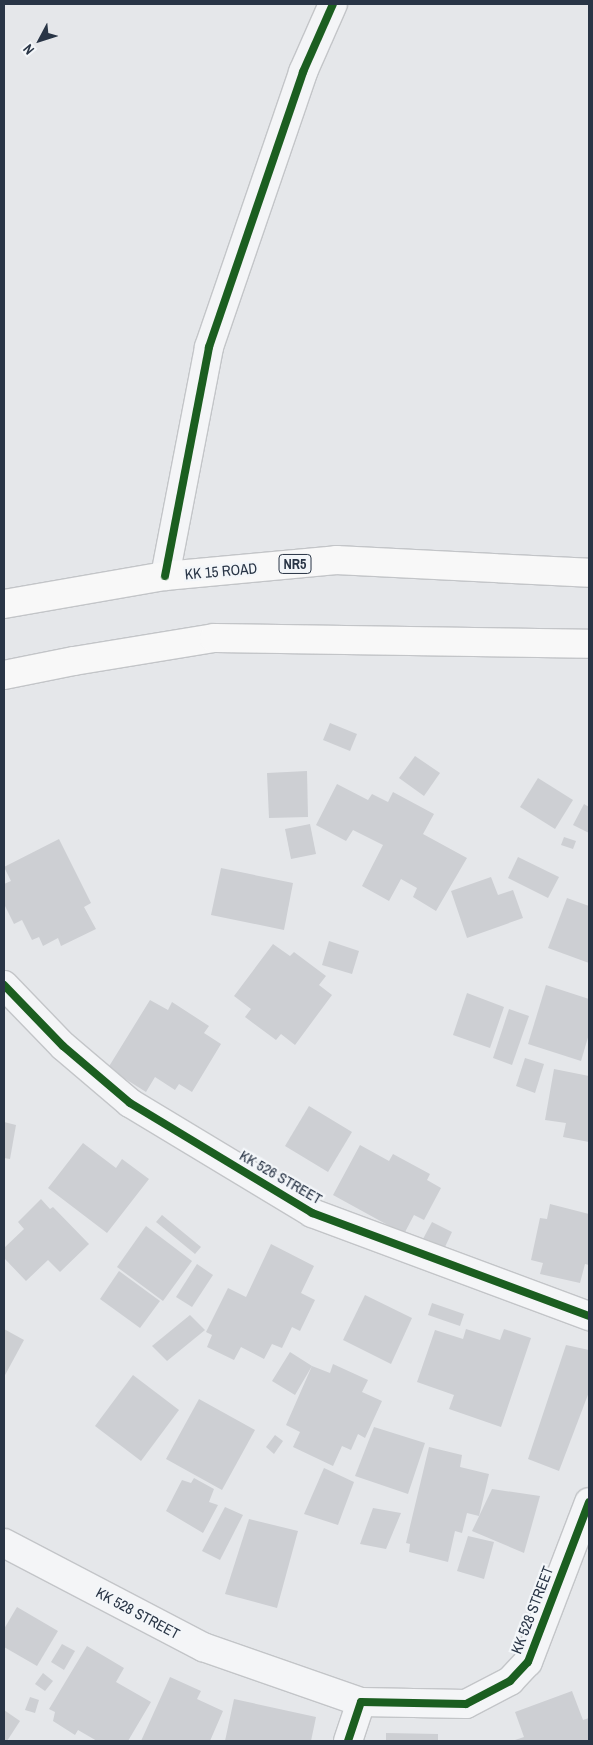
<!DOCTYPE html>
<html>
<head>
<meta charset="utf-8">
<style>
	body { margin:0 }
	#map { position:relative; width:593px; height:1745px; overflow:hidden; background:#e5e7ea; font-family:"Archivo Narrow",sans-serif }
	div>[style] { position:absolute }
	[style*='--x'] { left:calc(var(--x)*1px); top:calc(var(--y)*1px); width:calc(var(--w)*1px); rotate:calc(var(--a)*1deg) }
	.building>* { inset:0; background:#cdcfd3 }
	.roads { filter:drop-shadow(1px 0 #c3c5c8) drop-shadow(-1px 0 #c3c5c8) drop-shadow(0 1px #c3c5c8) drop-shadow(0 -1px #c3c5c8) }
	.minor>* { height:28px; margin:-14px; padding:0 14px; transform-origin:14px; border-radius:14px; background:#f4f5f7 }
	.trunk>* { height:28px; margin:-14px; padding:0 14px; transform-origin:14px; border-radius:14px; background:#f8f8f8 }
	.cycleway>* { height:8px; margin:-4px; padding:0 4px; transform-origin:4px; border-radius:4px; background:#1b5e20 }
	span { translate:-50% -50%; white-space:nowrap; text-align:center; line-height:1.15; -webkit-text-stroke:4.5px #f3f6f9; paint-order:stroke }
	.shield-label span { padding:1px 4px; background:#f3f6f9; border:1px solid; border-radius:4px; -webkit-text-stroke-width:0 }
	.shield-label { font-size:14px; color:#293546; font-weight:700 }
	.street-label { font-size:15px; color:#293546 }
	.frame { position:absolute; inset:0; border:5px solid #293546; pointer-events:none }
	.north { position:absolute; left:15px; top:15px; width:50px; height:50px; -webkit-text-stroke:4px #f3f6f9; paint-order:stroke; rotate:230deg; font-size:14px; font-weight:700; line-height:20px; text-align:center; color:#293546 }
	.north::after { content:''; display:block; margin:auto; width:18px; height:22px; background:#293546; clip-path:polygon(50% 0,100% 100%,50% 72%,0 100%) }
</style>
</head>
<body>
<div id="map">
	<div class="building">
		<i style="clip-path:polygon(330px 723px,357px 734px,350px 751px,323px 740px)"></i>
		<i style="clip-path:polygon(415px 756px,440px 773px,424px 796px,399px 778px)"></i>
		<i style="clip-path:polygon(307px 771px,308px 817px,269px 818px,267px 773px)"></i>
		<i style="clip-path:polygon(538px 778px,573px 800px,555px 829px,520px 807px)"></i>
		<i style="clip-path:polygon(337px 784px,368px 800px,372px 794px,388px 802px,393px 792px,434px 814px,423px 834px,467px 858px,436px 911px,413px 897px,417px 888px,401px 879px,389px 901px,362px 886px,383px 845px,353px 830px,346px 841px,316px 825px)"></i>
		<i style="clip-path:polygon(584px 804px,589px 807px,589px 833px,573px 825px)"></i>
		<i style="clip-path:polygon(310px 824px,316px 854px,291px 859px,285px 829px)"></i>
		<i style="clip-path:polygon(564px 837px,576px 841px,573px 849px,561px 845px)"></i>
		<i style="clip-path:polygon(59px 839px,91px 903px,84px 907px,96px 929px,61px 946px,58px 938px,43px 946px,39px 937px,32px 940px,22px 920px,14px 924px,4px 904px,4px 884px,11px 881px,4px 867px)"></i>
		<i style="clip-path:polygon(518px 857px,559px 877px,548px 898px,508px 878px)"></i>
		<i style="clip-path:polygon(221px 868px,293px 883px,284px 930px,211px 915px)"></i>
		<i style="clip-path:polygon(491px 877px,498px 895px,513px 890px,523px 918px,467px 938px,451px 891px)"></i>
		<i style="clip-path:polygon(567px 898px,589px 906px,589px 963px,548px 948px)"></i>
		<i style="clip-path:polygon(329px 941px,359px 951px,352px 974px,322px 965px)"></i>
		<i style="clip-path:polygon(273px 944px,290px 956px,294px 952px,326px 976px,319px 985px,332px 995px,295px 1045px,281px 1034px,276px 1040px,245px 1017px,251px 1009px,234px 996px)"></i>
		<i style="clip-path:polygon(546px 985px,589px 999px,589px 1034px,581px 1061px,528px 1044px)"></i>
		<i style="clip-path:polygon(467px 993px,504px 1007px,490px 1048px,453px 1035px)"></i>
		<i style="clip-path:polygon(150px 1000px,168px 1010px,172px 1002px,209px 1026px,204px 1033px,221px 1044px,192px 1092px,179px 1084px,175px 1090px,155px 1077px,146px 1092px,108px 1068px)"></i>
		<i style="clip-path:polygon(509px 1009px,529px 1016px,512px 1065px,493px 1058px)"></i>
		<i style="clip-path:polygon(525px 1058px,544px 1064px,535px 1093px,516px 1086px)"></i>
		<i style="clip-path:polygon(554px 1069px,589px 1076px,589px 1142px,563px 1137px,566px 1123px,545px 1120px)"></i>
		<i style="clip-path:polygon(309px 1106px,352px 1132px,328px 1172px,285px 1146px)"></i>
		<i style="clip-path:polygon(4px 1122px,16px 1125px,10px 1159px,4px 1158px)"></i>
		<i style="clip-path:polygon(83px 1143px,116px 1168px,122px 1159px,149px 1179px,107px 1233px,48px 1188px)"></i>
		<i style="clip-path:polygon(360px 1145px,389px 1161px,393px 1154px,430px 1174px,427px 1180px,441px 1188px,424px 1220px,414px 1215px,404px 1234px,333px 1195px)"></i>
		<i style="clip-path:polygon(41px 1199px,50px 1209px,53px 1207px,89px 1244px,60px 1272px,48px 1260px,26px 1281px,4px 1258px,4px 1248px,24px 1229px,18px 1222px)"></i>
		<i style="clip-path:polygon(550px 1204px,589px 1214px,589px 1265px,585px 1264px,580px 1283px,540px 1274px,543px 1263px,531px 1260px,540px 1218px,547px 1219px)"></i>
		<i style="clip-path:polygon(162px 1215px,201px 1247px,195px 1254px,156px 1222px)"></i>
		<i style="clip-path:polygon(432px 1222px,452px 1232px,444px 1249px,423px 1239px)"></i>
		<i style="clip-path:polygon(146px 1226px,192px 1261px,163px 1301px,117px 1267px)"></i>
		<i style="clip-path:polygon(271px 1244px,314px 1266px,301px 1293px,315px 1300px,300px 1331px,292px 1327px,282px 1348px,272px 1344px,264px 1359px,241px 1347px,234px 1360px,207px 1347px,212px 1335px,206px 1332px,228px 1288px,246px 1297px)"></i>
		<i style="clip-path:polygon(197px 1264px,213px 1275px,192px 1307px,176px 1297px)"></i>
		<i style="clip-path:polygon(119px 1271px,160px 1301px,140px 1328px,100px 1299px)"></i>
		<i style="clip-path:polygon(365px 1295px,412px 1318px,391px 1364px,343px 1340px)"></i>
		<i style="clip-path:polygon(432px 1303px,464px 1314px,460px 1326px,428px 1315px)"></i>
		<i style="clip-path:polygon(190px 1315px,205px 1330px,167px 1361px,152px 1346px)"></i>
		<i style="clip-path:polygon(4px 1329px,24px 1340px,4px 1377px)"></i>
		<i style="clip-path:polygon(466px 1329px,500px 1340px,504px 1329px,531px 1338px,501px 1427px,449px 1409px,454px 1395px,417px 1382px,435px 1330px,463px 1339px)"></i>
		<i style="clip-path:polygon(566px 1345px,589px 1350px,589px 1392px,559px 1471px,528px 1459px)"></i>
		<i style="clip-path:polygon(290px 1352px,312px 1366px,330px 1373px,333px 1364px,368px 1380px,362px 1392px,382px 1401px,365px 1438px,358px 1434px,351px 1450px,342px 1446px,333px 1466px,293px 1447px,300px 1432px,286px 1425px,312px 1366px,295px 1395px,272px 1381px)"></i>
		<i style="clip-path:polygon(133px 1375px,179px 1410px,141px 1461px,95px 1426px)"></i>
		<i style="clip-path:polygon(199px 1399px,255px 1430px,222px 1490px,166px 1459px)"></i>
		<i style="clip-path:polygon(374px 1427px,425px 1443px,408px 1494px,355px 1476px)"></i>
		<i style="clip-path:polygon(275px 1435px,283px 1441px,274px 1454px,266px 1447px)"></i>
		<i style="clip-path:polygon(429px 1447px,462px 1455px,460px 1467px,489px 1474px,479px 1516px,467px 1513px,462px 1533px,455px 1531px,448px 1562px,409px 1552px,410px 1544px,406px 1543px)"></i>
		<i style="clip-path:polygon(324px 1468px,354px 1482px,338px 1525px,304px 1514px)"></i>
		<i style="clip-path:polygon(194px 1478px,214px 1489px,209px 1502px,218px 1505px,203px 1533px,166px 1511px,182px 1480px,191px 1483px)"></i>
		<i style="clip-path:polygon(492px 1489px,540px 1496px,524px 1553px,472px 1531px)"></i>
		<i style="clip-path:polygon(225px 1507px,243px 1515px,220px 1560px,202px 1551px)"></i>
		<i style="clip-path:polygon(373px 1508px,401px 1513px,386px 1549px,360px 1544px)"></i>
		<i style="clip-path:polygon(249px 1519px,298px 1531px,277px 1608px,225px 1594px)"></i>
		<i style="clip-path:polygon(468px 1536px,494px 1542px,484px 1579px,457px 1571px)"></i>
		<i style="clip-path:polygon(17px 1607px,58px 1631px,37px 1666px,4px 1647px,4px 1629px)"></i>
		<i style="clip-path:polygon(62px 1644px,75px 1651px,64px 1670px,51px 1662px)"></i>
		<i style="clip-path:polygon(87px 1646px,124px 1668px,116px 1682px,151px 1702px,128px 1741px,97px 1741px,78px 1730px,75px 1735px,53px 1721px,55px 1712px,49px 1709px)"></i>
		<i style="clip-path:polygon(43px 1673px,53px 1681px,45px 1691px,35px 1684px)"></i>
		<i style="clip-path:polygon(170px 1677px,201px 1691px,197px 1699px,223px 1711px,210px 1741px,141px 1741px)"></i>
		<i style="clip-path:polygon(572px 1691px,583px 1720px,589px 1718px,589px 1741px,512px 1741px,524px 1737px,515px 1712px)"></i>
		<i style="clip-path:polygon(30px 1697px,39px 1700px,35px 1713px,25px 1710px)"></i>
		<i style="clip-path:polygon(234px 1699px,316px 1717px,311px 1741px,225px 1741px)"></i>
		<i style="clip-path:polygon(4px 1710px,20px 1721px,7px 1741px,4px 1741px)"></i>
		<i style="clip-path:polygon(386px 1733px,438px 1734px,438px 1741px,386px 1741px)"></i>
	</div>
	<div class="roads">
		<div class="minor">
			<i style="--x:165;--y:576;--w:233;--a:-79.1"></i>
			<i style="--x:209;--y:347;--w:291;--a:-71.1"></i>
			<i style="--x:303;--y:72;--w:74;--a:-66.2"></i>
			<i style="--x:4;--y:985;--w:85;--a:46"></i>
			<i style="--x:63;--y:1046;--w:88;--a:40.4"></i>
			<i style="--x:130;--y:1103;--w:213;--a:31.1"></i>
			<i style="--x:312;--y:1213;--w:296;--a:20.4"></i>
			<i style="--x:4;--y:1543;--w:225;--a:27.6"></i>
			<i style="--x:203;--y:1647;--w:167;--a:19.2"></i>
			<i style="--x:348;--y:1741;--w:41;--a:-71.6"></i>
			<i style="--x:361;--y:1702;--w:105;--a:1.1"></i>
			<i style="--x:466;--y:1704;--w:50;--a:-27.6"></i>
			<i style="--x:510;--y:1681;--w:26;--a:-47"></i>
			<i style="--x:528;--y:1662;--w:171;--a:-69.1"></i>
		</div>
		<div class="trunk">
			<i style="--x:4;--y:604;--w:163;--a:-9.9"></i>
			<i style="--x:165;--y:576;--w:172;--a:-5.3"></i>
			<i style="--x:336;--y:560;--w:253;--a:2.9"></i>
			<i style="--x:4;--y:675;--w:71;--a:-11.3"></i>
			<i style="--x:74;--y:661;--w:142;--a:-9.3"></i>
			<i style="--x:214;--y:638;--w:375;--a:0.9"></i>
		</div>
	</div>
	<div class="cycleway">
		<i style="--x:165;--y:576;--w:233;--a:-79.1"></i>
		<i style="--x:209;--y:347;--w:291;--a:-71.1"></i>
		<i style="--x:303;--y:72;--w:74;--a:-66.2"></i>
		<i style="--x:4;--y:985;--w:85;--a:46"></i>
		<i style="--x:63;--y:1046;--w:88;--a:40.4"></i>
		<i style="--x:130;--y:1103;--w:213;--a:31.1"></i>
		<i style="--x:312;--y:1213;--w:296;--a:20.4"></i>
		<i style="--x:348;--y:1741;--w:41;--a:-71.6"></i>
		<i style="--x:361;--y:1702;--w:105;--a:1.1"></i>
		<i style="--x:466;--y:1704;--w:50;--a:-27.6"></i>
		<i style="--x:510;--y:1681;--w:26;--a:-47"></i>
		<i style="--x:528;--y:1662;--w:171;--a:-69.1"></i>
	</div>
	<div class="shield-label">
		<span style="left:295px;top:564px">NR5</span>
	</div>
	<div class="street-label">
		<span style="left:221px;top:571px;rotate:-5deg">KK 15 ROAD</span>
		<span style="left:281px;top:1177px;rotate:30deg">KK 526 STREET</span>
		<span style="left:532px;top:1610px;rotate:-69deg">KK 528 STREET</span>
		<span style="left:138px;top:1613px;rotate:28deg">KK 528 STREET</span>
	</div>
	<div class="frame"></div>
	<div class="north">N</div>
</div>
</body>
</html>
